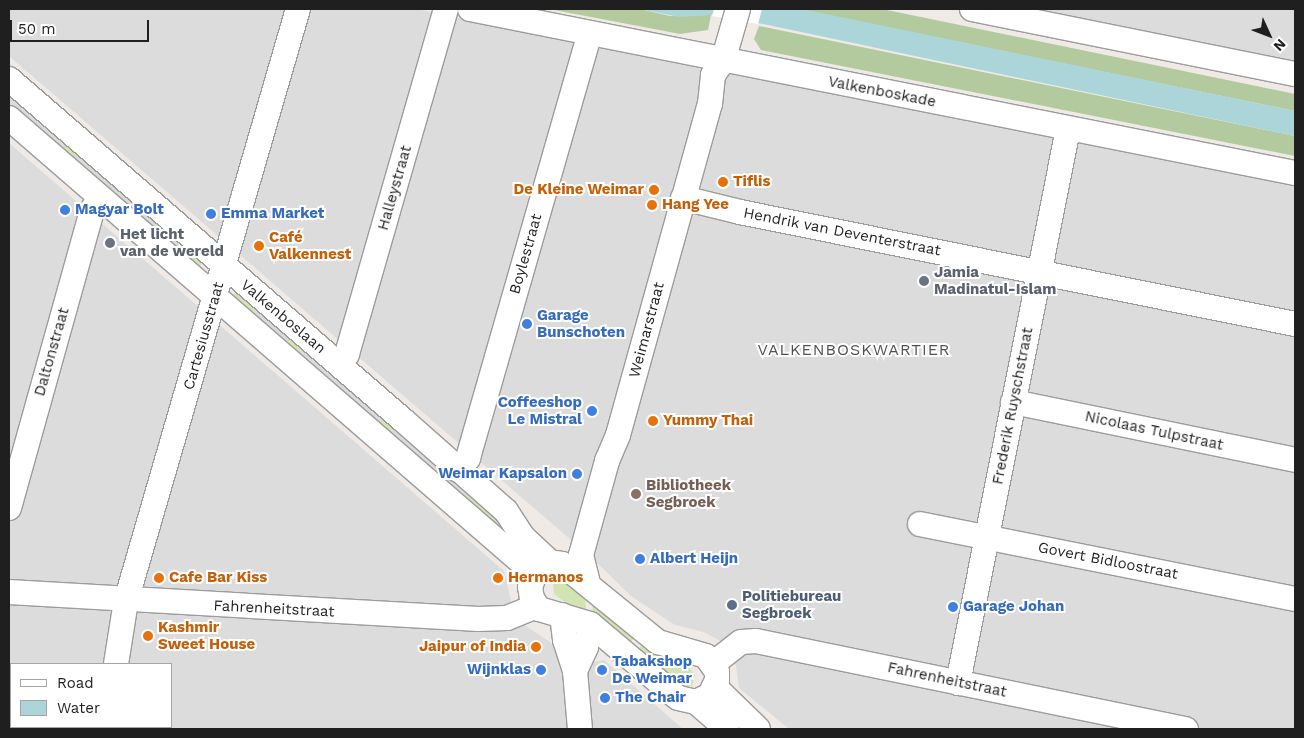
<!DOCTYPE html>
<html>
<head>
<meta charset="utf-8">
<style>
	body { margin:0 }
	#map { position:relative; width:1304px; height:738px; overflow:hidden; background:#efeae6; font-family:"Work Sans",sans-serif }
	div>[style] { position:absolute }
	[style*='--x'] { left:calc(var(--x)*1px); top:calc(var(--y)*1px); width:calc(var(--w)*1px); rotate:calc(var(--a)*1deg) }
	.residential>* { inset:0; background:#dddcdc }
	.grass>* { inset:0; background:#d2e4b1 }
	.forest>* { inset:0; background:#b3ca9f }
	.parking>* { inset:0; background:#dbdbdb }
	.water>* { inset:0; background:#abd5d8 }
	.pier>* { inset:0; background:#fff }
	.roads { filter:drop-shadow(1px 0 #9c9c9c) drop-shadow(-1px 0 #9c9c9c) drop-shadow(0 1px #9c9c9c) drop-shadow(0 -1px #9c9c9c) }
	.minor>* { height:24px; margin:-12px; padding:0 12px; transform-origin:12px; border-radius:12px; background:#fff }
	.dots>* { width:14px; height:14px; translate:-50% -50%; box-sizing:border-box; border:2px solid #fff; border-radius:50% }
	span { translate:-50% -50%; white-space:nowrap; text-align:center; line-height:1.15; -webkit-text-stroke:4px #fff; paint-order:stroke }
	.street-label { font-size:15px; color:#1f1f1f }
	.food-label { font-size:15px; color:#c56008; font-weight:700 }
	.left { translate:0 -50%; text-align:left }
	.right { translate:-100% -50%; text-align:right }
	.shop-label { font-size:15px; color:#366cbe; font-weight:700 }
	.worship-label { font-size:15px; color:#5b616d; font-weight:700 }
	.education-label { font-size:15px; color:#785e54; font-weight:700 }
	.service-label { font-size:15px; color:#4e5e75; font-weight:700 }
	.neighbourhood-label { font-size:16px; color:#525252; letter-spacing:1px }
	.frame { position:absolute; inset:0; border:10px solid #1f1f1f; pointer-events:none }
	.legend { position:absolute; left:10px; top:663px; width:162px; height:65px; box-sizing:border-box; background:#fff; border:1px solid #a5a5a5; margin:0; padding:6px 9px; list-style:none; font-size:15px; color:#1f1f1f }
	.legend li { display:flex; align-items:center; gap:10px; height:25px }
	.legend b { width:25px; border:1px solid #a5a5a5 }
	.north { position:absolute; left:1244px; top:10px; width:50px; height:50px; -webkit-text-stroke:4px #fff; paint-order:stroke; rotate:133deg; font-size:14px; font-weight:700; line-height:20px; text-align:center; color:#1f1f1f }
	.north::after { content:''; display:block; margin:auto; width:18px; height:22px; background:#1f1f1f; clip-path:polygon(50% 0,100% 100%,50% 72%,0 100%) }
	.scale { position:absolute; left:10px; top:20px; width:139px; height:22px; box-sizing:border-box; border:2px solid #1f1f1f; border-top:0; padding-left:6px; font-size:15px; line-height:18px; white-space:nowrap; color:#1f1f1f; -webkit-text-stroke:4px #fff; paint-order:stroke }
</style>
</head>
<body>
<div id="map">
	<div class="residential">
		<i style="clip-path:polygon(9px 9px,416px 9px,698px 68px,1295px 181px,1295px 729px,789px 729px,739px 688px,736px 666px,722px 642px,704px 632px,675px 625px,631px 596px,592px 558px,9px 56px)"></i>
		<i style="clip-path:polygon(1021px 9px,1295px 9px,1295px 65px)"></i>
		<i style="clip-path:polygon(evenodd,9px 143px,504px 571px,513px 609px,523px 624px,550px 642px,561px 656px,593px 662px,604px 660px,683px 729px,9px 729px,9px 143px,11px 664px,171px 664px,171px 727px,11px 727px,11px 664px)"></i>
	</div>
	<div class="grass">
		<i style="clip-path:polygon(9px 89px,205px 259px,196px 271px,187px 263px,192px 256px,145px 216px,139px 222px,128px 212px,133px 206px,75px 156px,70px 162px,58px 152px,64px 145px,9px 97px)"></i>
		<i style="clip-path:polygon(238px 290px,258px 305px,253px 312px,287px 341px,293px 335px,304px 345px,298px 351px,378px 422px,385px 415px,396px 425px,390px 432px,467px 498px,473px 491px,511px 530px,504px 538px,231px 297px)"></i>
		<i style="clip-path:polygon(561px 577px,585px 592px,586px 612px,570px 606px,554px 594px,553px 582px)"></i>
		<i style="clip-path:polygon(593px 599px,636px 636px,629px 644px,592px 615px)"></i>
		<i style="clip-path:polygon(644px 642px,686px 663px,695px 675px,692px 686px,682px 688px,637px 651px)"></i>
	</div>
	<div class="forest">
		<i style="clip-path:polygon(549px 9px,640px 9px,670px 16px,711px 15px,708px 30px,680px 34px)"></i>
		<i style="clip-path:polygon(799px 9px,882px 9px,1295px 94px,1295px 111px)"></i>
		<i style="clip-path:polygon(759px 26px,1295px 136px,1295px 156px,761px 50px,754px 39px)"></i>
	</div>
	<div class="parking">
		<i style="clip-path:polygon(9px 97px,64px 145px,58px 152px,9px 109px)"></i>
		<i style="clip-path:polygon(76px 155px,133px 205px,128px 212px,70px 162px)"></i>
		<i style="clip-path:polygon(145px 215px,192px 257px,187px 263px,139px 222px)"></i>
		<i style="clip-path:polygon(258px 305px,293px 335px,287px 342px,252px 312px)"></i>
		<i style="clip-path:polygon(304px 345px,385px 415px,379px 422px,298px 351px)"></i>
		<i style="clip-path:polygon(396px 425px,473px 491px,467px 498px,390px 432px)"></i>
	</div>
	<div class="water">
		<i style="clip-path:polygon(640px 9px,799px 9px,816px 12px,1295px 111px,1295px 136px,758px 23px,711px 15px,679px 17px)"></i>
	</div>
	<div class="pier">
		<i style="clip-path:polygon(714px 9px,762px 9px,758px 24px,712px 16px)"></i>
	</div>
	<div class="roads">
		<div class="minor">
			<i style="--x:470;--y:9;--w:841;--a:11.24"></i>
			<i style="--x:972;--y:9;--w:329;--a:11.4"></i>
			<i style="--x:9;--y:79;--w:521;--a:40.88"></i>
			<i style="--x:403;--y:420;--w:137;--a:41.5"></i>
			<i style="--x:506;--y:511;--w:31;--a:57"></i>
			<i style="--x:523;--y:537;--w:37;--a:43"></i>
			<i style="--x:9;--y:118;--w:696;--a:40.92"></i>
			<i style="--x:683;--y:198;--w:59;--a:13.8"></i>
			<i style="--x:740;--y:212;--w:566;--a:11.41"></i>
			<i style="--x:339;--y:364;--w:13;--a:-51"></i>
			<i style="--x:347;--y:354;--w:359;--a:-74"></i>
			<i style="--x:1013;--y:402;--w:288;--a:11.6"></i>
			<i style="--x:458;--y:470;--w:16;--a:-50"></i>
			<i style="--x:468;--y:458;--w:440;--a:-74"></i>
			<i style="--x:9;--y:508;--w:309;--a:-74.4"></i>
			<i style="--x:92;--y:210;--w:15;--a:-58"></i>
			<i style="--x:920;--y:524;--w:382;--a:11.3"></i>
			<i style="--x:550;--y:562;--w:12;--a:9"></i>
			<i style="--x:562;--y:564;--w:124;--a:39.1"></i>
			<i style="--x:658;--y:642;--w:50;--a:16.3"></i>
			<i style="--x:706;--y:656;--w:19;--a:55"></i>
			<i style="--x:717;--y:672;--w:8;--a:90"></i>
			<i style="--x:717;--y:680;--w:17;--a:115"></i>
			<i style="--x:710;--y:695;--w:16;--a:153"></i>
			<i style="--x:696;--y:702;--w:18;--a:-167"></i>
			<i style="--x:678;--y:698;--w:115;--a:-139.9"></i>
			<i style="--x:590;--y:624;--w:53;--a:-163.6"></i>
			<i style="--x:539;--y:609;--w:12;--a:-125"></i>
			<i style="--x:532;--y:599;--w:12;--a:-99"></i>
			<i style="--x:530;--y:587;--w:14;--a:-69"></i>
			<i style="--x:535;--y:574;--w:19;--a:-39"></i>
			<i style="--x:588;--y:583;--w:29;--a:-104"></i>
			<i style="--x:581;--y:555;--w:98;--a:-74.5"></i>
			<i style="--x:607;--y:461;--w:28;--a:-67"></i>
			<i style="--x:618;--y:435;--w:344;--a:-74.5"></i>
			<i style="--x:710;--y:104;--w:29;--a:-84"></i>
			<i style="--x:713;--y:75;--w:17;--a:-54"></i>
			<i style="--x:723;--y:61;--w:54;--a:-73.9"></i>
			<i style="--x:9;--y:592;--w:470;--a:3.3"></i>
			<i style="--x:478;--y:619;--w:29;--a:-2"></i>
			<i style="--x:507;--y:618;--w:31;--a:-22"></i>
			<i style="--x:562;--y:615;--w:25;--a:83"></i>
			<i style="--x:565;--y:640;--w:33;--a:72"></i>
			<i style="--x:575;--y:671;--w:58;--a:85.1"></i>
			<i style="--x:714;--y:663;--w:34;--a:-38"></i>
			<i style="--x:741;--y:642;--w:15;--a:-4"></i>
			<i style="--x:756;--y:641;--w:439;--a:11.6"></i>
			<i style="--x:116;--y:664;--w:64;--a:-81"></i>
			<i style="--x:126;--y:601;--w:616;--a:-73.8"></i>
			<i style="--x:575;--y:671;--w:26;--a:-65"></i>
			<i style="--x:586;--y:647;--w:23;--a:-80"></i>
			<i style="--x:958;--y:683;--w:565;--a:-78.77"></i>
			<i style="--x:715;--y:687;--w:60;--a:44.3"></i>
			<i style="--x:696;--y:702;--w:41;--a:41.1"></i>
			<i style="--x:106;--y:729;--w:2;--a:-90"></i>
		</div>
	</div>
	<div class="dots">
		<i style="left:723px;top:182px;background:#e8710a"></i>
		<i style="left:654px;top:190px;background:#e8710a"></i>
		<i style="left:652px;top:205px;background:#e8710a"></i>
		<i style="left:65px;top:210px;background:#3f7fe0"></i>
		<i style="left:211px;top:214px;background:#3f7fe0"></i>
		<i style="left:110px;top:243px;background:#6b7280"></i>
		<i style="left:259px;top:246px;background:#e8710a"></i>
		<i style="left:924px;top:281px;background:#6b7280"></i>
		<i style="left:527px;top:324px;background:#3f7fe0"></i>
		<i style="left:592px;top:411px;background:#3f7fe0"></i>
		<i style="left:653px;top:421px;background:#e8710a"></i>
		<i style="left:577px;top:474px;background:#3f7fe0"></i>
		<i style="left:636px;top:494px;background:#8d6e63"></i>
		<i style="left:640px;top:559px;background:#3f7fe0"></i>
		<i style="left:159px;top:578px;background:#e8710a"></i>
		<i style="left:498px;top:578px;background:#e8710a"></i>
		<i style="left:732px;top:605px;background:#5c6f8a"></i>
		<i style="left:953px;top:607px;background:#3f7fe0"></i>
		<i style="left:148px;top:636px;background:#e8710a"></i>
		<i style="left:536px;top:647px;background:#e8710a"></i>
		<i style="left:541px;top:670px;background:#3f7fe0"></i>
		<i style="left:602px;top:670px;background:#3f7fe0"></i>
		<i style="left:605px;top:698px;background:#3f7fe0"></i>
	</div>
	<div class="street-label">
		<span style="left:882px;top:92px;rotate:11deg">Valkenboskade</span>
		<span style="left:395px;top:188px;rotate:-74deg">Halleystraat</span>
		<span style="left:842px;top:232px;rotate:11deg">Hendrik van Deventerstraat</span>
		<span style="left:526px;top:254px;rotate:-74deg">Boylestraat</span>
		<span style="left:283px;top:317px;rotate:40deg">Valkenboslaan</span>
		<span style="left:647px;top:330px;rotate:-75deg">Weimarstraat</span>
		<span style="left:204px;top:336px;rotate:-74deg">Cartesiusstraat</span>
		<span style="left:52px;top:352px;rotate:-74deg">Daltonstraat</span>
		<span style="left:1013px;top:406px;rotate:-79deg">Frederik Ruyschstraat</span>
		<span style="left:1154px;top:431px;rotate:12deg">Nicolaas Tulpstraat</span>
		<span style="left:1108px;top:561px;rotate:11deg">Govert Bidloostraat</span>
		<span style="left:274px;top:609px;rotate:3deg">Fahrenheitstraat</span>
		<span style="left:947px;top:680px;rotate:12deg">Fahrenheitstraat</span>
	</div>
	<div class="food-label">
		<span class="left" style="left:733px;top:182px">Tiflis</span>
		<span class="right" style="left:644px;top:190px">De Kleine Weimar</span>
		<span class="left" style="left:662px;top:205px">Hang Yee</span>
		<span class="left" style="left:269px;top:246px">Café<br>Valkennest</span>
		<span class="left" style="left:663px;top:421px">Yummy Thai</span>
		<span class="left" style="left:169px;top:578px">Cafe Bar Kiss</span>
		<span class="left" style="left:508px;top:578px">Hermanos</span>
		<span class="left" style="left:158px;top:636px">Kashmir<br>Sweet House</span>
		<span class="right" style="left:526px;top:647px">Jaipur of India</span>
	</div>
	<div class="shop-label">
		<span class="left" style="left:75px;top:210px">Magyar Bolt</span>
		<span class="left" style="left:221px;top:214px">Emma Market</span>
		<span class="left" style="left:537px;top:324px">Garage<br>Bunschoten</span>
		<span class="right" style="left:582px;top:411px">Coffeeshop<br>Le Mistral</span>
		<span class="right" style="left:567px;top:474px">Weimar Kapsalon</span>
		<span class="left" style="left:650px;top:559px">Albert Heijn</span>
		<span class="left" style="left:963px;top:607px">Garage Johan</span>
		<span class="left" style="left:612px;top:670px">Tabakshop<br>De Weimar</span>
		<span class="right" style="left:531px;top:670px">Wijnklas</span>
		<span class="left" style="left:615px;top:698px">The Chair</span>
	</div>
	<div class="worship-label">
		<span class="left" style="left:120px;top:243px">Het licht<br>van de wereld</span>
		<span class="left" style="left:934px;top:281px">Jamia<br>Madinatul-Islam</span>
	</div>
	<div class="education-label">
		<span class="left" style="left:646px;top:494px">Bibliotheek<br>Segbroek</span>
	</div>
	<div class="service-label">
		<span class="left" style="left:742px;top:605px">Politiebureau<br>Segbroek</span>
	</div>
	<div class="neighbourhood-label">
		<span style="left:854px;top:350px">VALKENBOSKWARTIER</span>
	</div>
	<div class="frame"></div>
	<ul class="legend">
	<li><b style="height:6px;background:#fff"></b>Road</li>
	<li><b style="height:14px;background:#abd5d8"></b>Water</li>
	</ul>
	<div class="north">N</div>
	<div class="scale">50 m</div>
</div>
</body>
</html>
